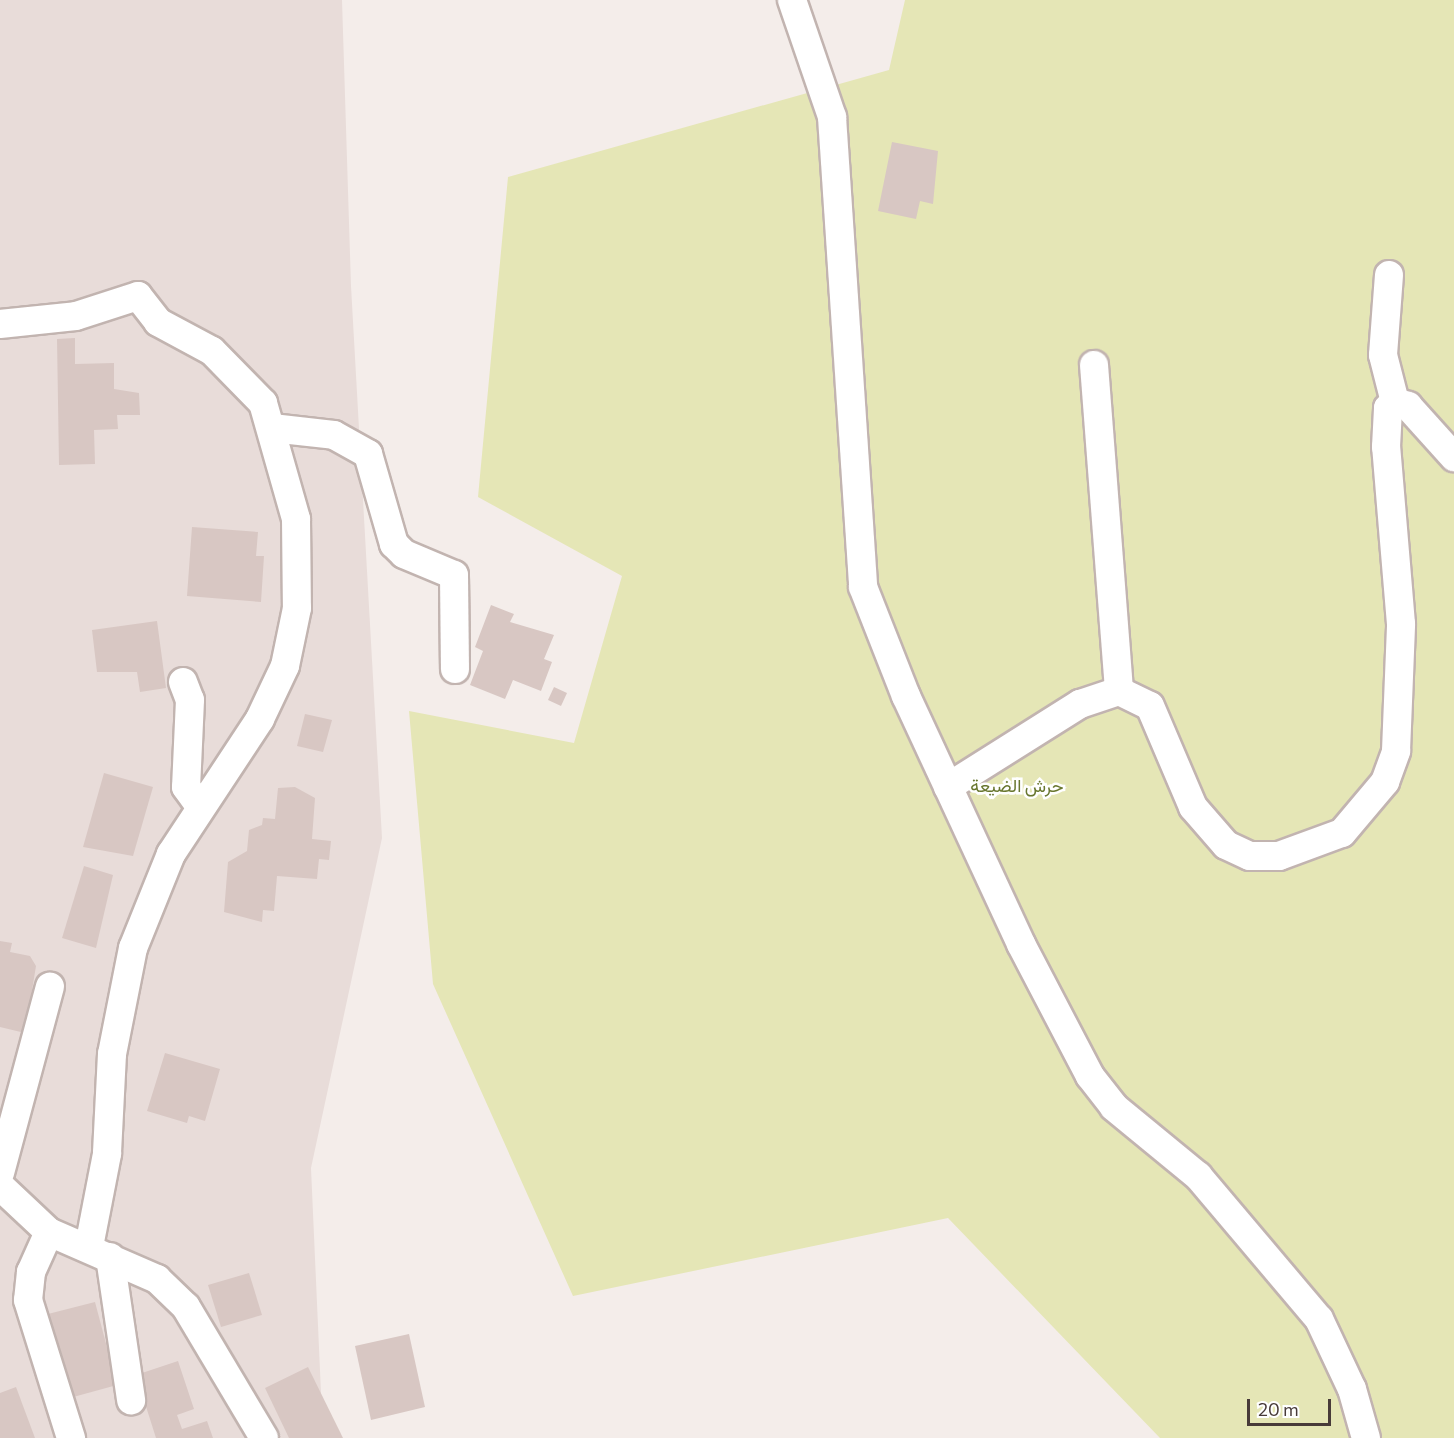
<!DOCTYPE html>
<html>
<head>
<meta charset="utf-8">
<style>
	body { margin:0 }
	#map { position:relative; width:1454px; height:1438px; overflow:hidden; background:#f4edea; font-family:Commissioner,Vazirmatn,sans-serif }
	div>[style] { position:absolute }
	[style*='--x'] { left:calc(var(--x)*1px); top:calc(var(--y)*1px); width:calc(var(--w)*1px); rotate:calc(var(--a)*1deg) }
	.residential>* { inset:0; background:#e8dcd9 }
	.green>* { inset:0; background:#e5e6b6 }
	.building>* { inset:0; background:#d8c7c3 }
	.roads { filter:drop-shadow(2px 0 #c2b4b0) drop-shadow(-2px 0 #c2b4b0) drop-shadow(0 2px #c2b4b0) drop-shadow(0 -2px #c2b4b0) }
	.minor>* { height:28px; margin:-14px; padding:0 14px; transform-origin:14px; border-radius:14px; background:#fff }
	span { translate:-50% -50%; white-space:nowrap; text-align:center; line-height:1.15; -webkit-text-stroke:5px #fff; paint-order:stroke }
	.park-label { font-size:18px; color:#69772f }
	.scale { position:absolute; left:1247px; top:1399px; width:84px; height:27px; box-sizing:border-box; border:3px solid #483b39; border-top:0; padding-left:8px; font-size:18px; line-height:21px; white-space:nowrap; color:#483b39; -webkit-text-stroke:4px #fff; paint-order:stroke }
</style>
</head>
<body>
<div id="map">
	<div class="residential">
		<i style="clip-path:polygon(0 0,342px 0,351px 286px,382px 838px,311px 1168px,323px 1438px,0 1438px)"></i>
	</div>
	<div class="green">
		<i style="clip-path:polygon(905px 0,1454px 0,1454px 1438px,1160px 1438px,948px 1218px,573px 1296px,433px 984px,409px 711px,574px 743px,622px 576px,478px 497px,508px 177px,889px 70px)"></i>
	</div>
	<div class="building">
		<i style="clip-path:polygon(892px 142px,938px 151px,933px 204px,920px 201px,916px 219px,878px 211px)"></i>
		<i style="clip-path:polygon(75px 338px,75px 364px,114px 363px,114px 389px,139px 393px,140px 415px,117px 415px,118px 429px,94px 430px,95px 464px,59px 465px,57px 339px)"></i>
		<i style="clip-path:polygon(192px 527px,258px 532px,256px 556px,264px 556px,261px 602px,187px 596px)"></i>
		<i style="clip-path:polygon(491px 605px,514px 614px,510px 622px,554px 635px,544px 659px,552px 662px,541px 691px,513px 680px,505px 699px,470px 685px,483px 651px,475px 647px)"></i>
		<i style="clip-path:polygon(157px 621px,166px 688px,140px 692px,137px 672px,97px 672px,92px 630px)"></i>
		<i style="clip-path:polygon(554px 687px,567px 693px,561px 706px,548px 700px)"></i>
		<i style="clip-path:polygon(305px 714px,332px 720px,323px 752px,297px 746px)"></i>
		<i style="clip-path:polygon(104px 773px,153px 787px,133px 856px,83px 847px)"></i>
		<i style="clip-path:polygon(295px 787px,315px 798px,312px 839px,331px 841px,329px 860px,319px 859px,317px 879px,277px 876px,274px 911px,263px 910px,262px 922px,224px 912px,228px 862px,247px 851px,249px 830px,262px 825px,263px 818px,275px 819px,278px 788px)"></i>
		<i style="clip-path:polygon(84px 866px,113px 875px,96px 948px,62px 938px)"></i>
		<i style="clip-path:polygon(0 941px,12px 943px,10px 952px,30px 956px,36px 966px,25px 1033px,0 1027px)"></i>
		<i style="clip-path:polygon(165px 1053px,220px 1069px,205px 1121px,189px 1116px,187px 1123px,147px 1111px)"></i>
		<i style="clip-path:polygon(249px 1273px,262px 1315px,221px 1327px,208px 1285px)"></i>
		<i style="clip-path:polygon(95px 1302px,117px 1385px,66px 1399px,44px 1315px)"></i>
		<i style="clip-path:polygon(409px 1334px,425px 1407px,371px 1420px,355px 1346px)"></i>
		<i style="clip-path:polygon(178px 1361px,194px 1409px,177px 1415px,182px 1429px,207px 1421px,213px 1438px,156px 1438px,136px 1375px)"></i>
		<i style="clip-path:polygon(308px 1367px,343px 1438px,289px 1438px,265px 1388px)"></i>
		<i style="clip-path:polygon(16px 1387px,35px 1438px,0 1438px,0 1393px)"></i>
	</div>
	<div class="roads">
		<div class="minor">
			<i style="--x:792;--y:0;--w:124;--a:71.1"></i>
			<i style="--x:832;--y:117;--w:471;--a:86.2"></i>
			<i style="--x:863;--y:587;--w:117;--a:68.5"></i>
			<i style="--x:906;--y:696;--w:273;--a:65.1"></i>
			<i style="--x:1021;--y:944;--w:149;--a:62.4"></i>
			<i style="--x:1090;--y:1076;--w:39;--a:52"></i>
			<i style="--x:1114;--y:1107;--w:109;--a:39.4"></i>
			<i style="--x:1198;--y:1176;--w:187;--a:49.8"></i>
			<i style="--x:1319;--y:1319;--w:77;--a:64.8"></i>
			<i style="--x:1352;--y:1389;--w:51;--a:74.1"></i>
			<i style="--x:1389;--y:275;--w:80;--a:94.3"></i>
			<i style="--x:1383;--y:355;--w:49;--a:75.7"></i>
			<i style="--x:0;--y:324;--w:76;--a:-6"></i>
			<i style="--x:76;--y:316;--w:65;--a:-17.9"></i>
			<i style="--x:138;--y:296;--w:33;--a:52"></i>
			<i style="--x:158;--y:322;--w:61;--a:28.2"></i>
			<i style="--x:212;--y:351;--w:73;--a:45.6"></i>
			<i style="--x:263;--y:403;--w:121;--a:74.1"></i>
			<i style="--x:296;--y:519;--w:89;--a:89.4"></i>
			<i style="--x:297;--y:608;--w:59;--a:101.7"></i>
			<i style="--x:285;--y:666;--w:59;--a:115.3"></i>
			<i style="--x:260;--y:719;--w:162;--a:123.4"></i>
			<i style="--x:171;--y:854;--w:101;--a:112"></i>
			<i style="--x:133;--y:948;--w:108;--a:101.2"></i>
			<i style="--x:112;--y:1054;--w:100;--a:92.9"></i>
			<i style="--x:107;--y:1154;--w:95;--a:101"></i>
			<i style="--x:1094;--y:365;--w:327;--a:85.6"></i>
			<i style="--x:272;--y:428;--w:62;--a:6.4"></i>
			<i style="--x:334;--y:435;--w:39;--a:29"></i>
			<i style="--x:368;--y:454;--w:94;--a:73.9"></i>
			<i style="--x:394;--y:544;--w:14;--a:45"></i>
			<i style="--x:404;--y:554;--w:54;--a:22.8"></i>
			<i style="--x:454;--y:575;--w:94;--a:89.4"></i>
			<i style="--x:183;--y:682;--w:19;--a:69"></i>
			<i style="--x:190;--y:700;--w:87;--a:92.6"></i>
			<i style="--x:186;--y:787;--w:22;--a:54"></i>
			<i style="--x:948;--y:787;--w:156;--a:-32.2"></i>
			<i style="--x:1080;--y:704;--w:41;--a:-18.4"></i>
			<i style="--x:1119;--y:691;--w:34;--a:26"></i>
			<i style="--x:1150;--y:706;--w:110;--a:66.9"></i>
			<i style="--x:1193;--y:807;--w:50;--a:49"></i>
			<i style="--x:1226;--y:845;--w:26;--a:25"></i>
			<i style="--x:1250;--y:856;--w:29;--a:0"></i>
			<i style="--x:1279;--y:856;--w:67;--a:-20.1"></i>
			<i style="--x:1342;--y:833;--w:67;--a:-49.9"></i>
			<i style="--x:1385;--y:782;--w:33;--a:-70"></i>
			<i style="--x:1396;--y:751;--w:127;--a:-87.7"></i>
			<i style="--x:1401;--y:624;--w:178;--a:-94.8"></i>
			<i style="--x:1386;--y:447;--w:39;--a:-87"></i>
			<i style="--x:1388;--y:408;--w:9;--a:-41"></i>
			<i style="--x:1395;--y:402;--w:14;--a:17"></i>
			<i style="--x:1408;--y:406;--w:69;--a:48"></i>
			<i style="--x:0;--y:1173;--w:193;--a:-75"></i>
			<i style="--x:0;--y:1186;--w:67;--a:43.2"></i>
			<i style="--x:49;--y:1232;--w:118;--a:23.5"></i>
			<i style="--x:157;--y:1279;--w:40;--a:44"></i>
			<i style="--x:186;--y:1307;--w:152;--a:59.2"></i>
			<i style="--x:49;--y:1232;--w:44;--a:114.2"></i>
			<i style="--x:31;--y:1272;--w:28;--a:96"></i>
			<i style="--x:28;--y:1300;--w:145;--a:72.7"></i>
			<i style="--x:110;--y:1257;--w:145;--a:81.6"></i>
		</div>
	</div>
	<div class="park-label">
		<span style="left:1017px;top:785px">حرش الضيعة</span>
	</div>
	<div class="scale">20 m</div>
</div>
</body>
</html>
